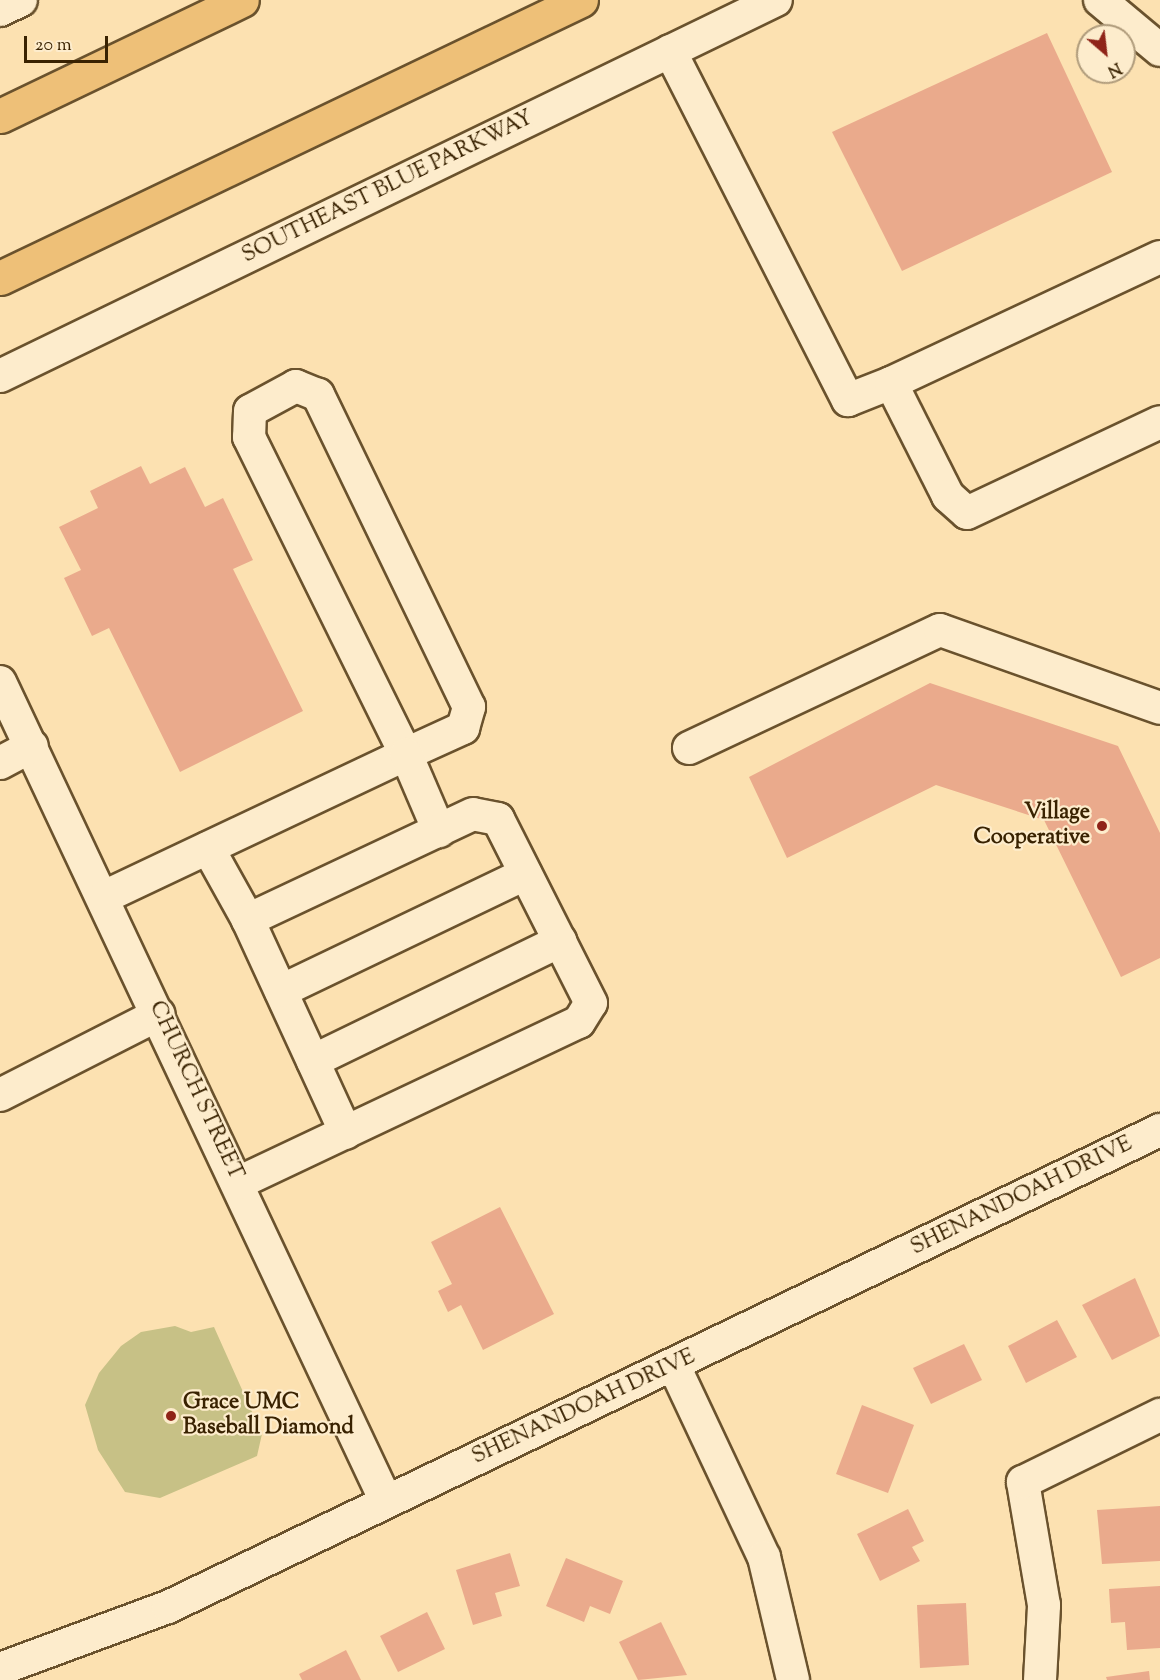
<!DOCTYPE html>
<html>
<head>
<meta charset="utf-8">
<style>
	body { margin:0 }
	#map { position:relative; width:1160px; height:1680px; overflow:hidden; background:#fce1b1; font-family:"Sorts Mill Goudy",serif }
	div>[style] { position:absolute }
	[style*='--x'] { left:calc(var(--x)*1px); top:calc(var(--y)*1px); width:calc(var(--w)*1px); rotate:calc(var(--a)*1deg) }
	.green>* { inset:0; background:#c7c186 }
	.building>* { inset:0; background:#eaaa8c }
	.roads { filter:drop-shadow(2px 0 #6a522d) drop-shadow(-2px 0 #6a522d) drop-shadow(0 2px #6a522d) drop-shadow(0 -2px #6a522d) }
	.minor>* { height:32px; margin:-16px; padding:0 16px; transform-origin:16px; border-radius:16px; background:#fdeccc }
	.highway>* { height:33px; margin:-16.5px; padding:0 16.5px; transform-origin:16.5px; border-radius:16.5px; background:#eec078 }
	.dots>* { width:16px; height:16px; translate:-50% -50%; box-sizing:border-box; border:3px solid #fdeccc; border-radius:50% }
	span { translate:-50% -50%; white-space:nowrap; text-align:center; line-height:1.15; -webkit-text-stroke:4.5px #fdeccc; paint-order:stroke }
	.street-label { font-size:22px; color:#392201 }
	.poi-label { font-size:22px; color:#392201; font-weight:700 }
	.right { translate:-100% -50%; text-align:right }
	.left { translate:0 -50%; text-align:left }
	.north { position:absolute; left:1076px; top:24px; width:60px; height:60px; box-sizing:border-box; background:#fdeccc; border:2px solid #af9b7b; border-radius:50%; rotate:152deg; font-size:16px; font-weight:700; line-height:24px; text-align:center; color:#392201 }
	.north::after { content:''; display:block; margin:auto; width:21px; height:27px; background:#8f2418; clip-path:polygon(50% 0,100% 100%,50% 72%,0 100%) }
	.scale { position:absolute; left:24px; top:36px; width:84px; height:27px; box-sizing:border-box; border:3px solid #392201; border-top:0; padding-left:8px; font-size:18px; line-height:21px; white-space:nowrap; color:#392201; -webkit-text-stroke:4px #fdeccc; paint-order:stroke }
</style>
</head>
<body>
<div id="map">
	<div class="green">
		<i style="clip-path:polygon(175px 1326px,191px 1332px,214px 1327px,262px 1434px,257px 1456px,160px 1498px,125px 1492px,98px 1450px,85px 1405px,99px 1373px,121px 1346px,141px 1332px)"></i>
	</div>
	<div class="building">
		<i style="clip-path:polygon(1047px 33px,1112px 172px,902px 271px,832px 132px)"></i>
		<i style="clip-path:polygon(141px 466px,150px 484px,185px 467px,205px 507px,223px 498px,253px 560px,233px 569px,303px 711px,180px 772px,109px 628px,92px 636px,64px 578px,81px 570px,59px 527px,98px 508px,90px 491px)"></i>
		<i style="clip-path:polygon(930px 683px,1118px 746px,1160px 833px,1160px 958px,1121px 977px,1044px 820px,936px 785px,787px 858px,749px 777px)"></i>
		<i style="clip-path:polygon(500px 1207px,554px 1314px,483px 1350px,461px 1305px,448px 1312px,438px 1291px,452px 1284px,431px 1242px)"></i>
		<i style="clip-path:polygon(1135px 1278px,1160px 1336px,1112px 1360px,1082px 1305px)"></i>
		<i style="clip-path:polygon(1057px 1320px,1077px 1357px,1026px 1383px,1008px 1346px)"></i>
		<i style="clip-path:polygon(964px 1344px,982px 1380px,931px 1404px,913px 1368px)"></i>
		<i style="clip-path:polygon(862px 1405px,914px 1425px,888px 1493px,836px 1474px)"></i>
		<i style="clip-path:polygon(1160px 1506px,1160px 1561px,1102px 1564px,1097px 1510px)"></i>
		<i style="clip-path:polygon(908px 1509px,924px 1541px,912px 1547px,920px 1561px,880px 1581px,857px 1534px)"></i>
		<i style="clip-path:polygon(510px 1553px,520px 1586px,495px 1593px,502px 1616px,473px 1625px,456px 1570px)"></i>
		<i style="clip-path:polygon(566px 1558px,623px 1581px,610px 1614px,590px 1606px,584px 1622px,546px 1606px)"></i>
		<i style="clip-path:polygon(1160px 1586px,1160px 1648px,1127px 1650px,1125px 1622px,1111px 1623px,1109px 1589px)"></i>
		<i style="clip-path:polygon(966px 1603px,969px 1665px,920px 1668px,917px 1605px)"></i>
		<i style="clip-path:polygon(427px 1612px,445px 1649px,398px 1672px,380px 1636px)"></i>
		<i style="clip-path:polygon(661px 1622px,687px 1675px,638px 1680px,619px 1642px)"></i>
		<i style="clip-path:polygon(346px 1650px,361px 1680px,302px 1680px,299px 1674px)"></i>
		<i style="clip-path:polygon(1149px 1671px,1150px 1680px,1107px 1680px,1106px 1677px)"></i>
	</div>
	<div class="roads">
		<div class="minor">
			<i style="--x:1100;--y:0;--w:78;--a:39.8"></i>
			<i style="--x:0;--y:10;--w:23;--a:-25"></i>
			<i style="--x:670;--y:51;--w:392;--a:63"></i>
			<i style="--x:848;--y:400;--w:46;--a:-21.6"></i>
			<i style="--x:891;--y:383;--w:127;--a:63.2"></i>
			<i style="--x:948;--y:496;--w:25;--a:42"></i>
			<i style="--x:967;--y:513;--w:213;--a:-25.2"></i>
			<i style="--x:0;--y:376;--w:862;--a:-25.85"></i>
			<i style="--x:891;--y:383;--w:297;--a:-25.1"></i>
			<i style="--x:0;--y:682;--w:905;--a:64.77"></i>
			<i style="--x:689;--y:748;--w:277;--a:-25.2"></i>
			<i style="--x:940;--y:630;--w:233;--a:19.5"></i>
			<i style="--x:0;--y:763;--w:36;--a:-28"></i>
			<i style="--x:208;--y:848;--w:82;--a:60.9"></i>
			<i style="--x:248;--y:920;--w:234;--a:65.3"></i>
			<i style="--x:104;--y:897;--w:334;--a:-25.3"></i>
			<i style="--x:406;--y:754;--w:63;--a:-24.5"></i>
			<i style="--x:463;--y:728;--w:22;--a:-74"></i>
			<i style="--x:469;--y:707;--w:347;--a:-115.8"></i>
			<i style="--x:318;--y:395;--w:24;--a:-158"></i>
			<i style="--x:296;--y:386;--w:52;--a:151.5"></i>
			<i style="--x:250;--y:411;--w:26;--a:92"></i>
			<i style="--x:249;--y:437;--w:354;--a:63.7"></i>
			<i style="--x:406;--y:754;--w:84;--a:66.8"></i>
			<i style="--x:281;--y:991;--w:271;--a:-25.6"></i>
			<i style="--x:313;--y:1061;--w:275;--a:-25.9"></i>
			<i style="--x:0;--y:1095;--w:178;--a:-27"></i>
			<i style="--x:238;--y:1183;--w:377;--a:-25.3"></i>
			<i style="--x:579;--y:1022;--w:22;--a:-58"></i>
			<i style="--x:591;--y:1003;--w:206;--a:-116.8"></i>
			<i style="--x:498;--y:819;--w:25;--a:-169"></i>
			<i style="--x:473;--y:814;--w:249;--a:154.8"></i>
			<i style="--x:674;--y:1366;--w:211;--a:64.8"></i>
			<i style="--x:764;--y:1557;--w:126;--a:76.7"></i>
			<i style="--x:0;--y:1669;--w:179;--a:-20.3"></i>
			<i style="--x:168;--y:1607;--w:1101;--a:-25.68"></i>
			<i style="--x:1040;--y:1680;--w:75;--a:-86.9"></i>
			<i style="--x:1044;--y:1605;--w:125;--a:-99.7"></i>
			<i style="--x:1023;--y:1482;--w:153;--a:-26.1"></i>
		</div>
		<div class="highway">
			<i style="--x:0;--y:116;--w:268;--a:-25.6"></i>
			<i style="--x:0;--y:278;--w:644;--a:-25.57"></i>
		</div>
	</div>
	<div class="dots">
		<i style="left:1102px;top:826px;background:#8f2418"></i>
		<i style="left:171px;top:1416px;background:#8f2418"></i>
	</div>
	<div class="street-label">
		<span style="left:388px;top:188px;rotate:-26deg">SOUTHEAST BLUE PARKWAY</span>
		<span style="left:195px;top:1091px;rotate:65deg">CHURCH STREET</span>
		<span style="left:1022px;top:1197px;rotate:-26deg">SHENANDOAH DRIVE</span>
		<span style="left:584px;top:1408px;rotate:-25deg">SHENANDOAH DRIVE</span>
	</div>
	<div class="poi-label">
		<span class="right" style="left:1090px;top:826px">Village<br>Cooperative</span>
		<span class="left" style="left:183px;top:1416px">Grace UMC<br>Baseball Diamond</span>
	</div>
	<div class="north">N</div>
	<div class="scale">20 m</div>
</div>
</body>
</html>
